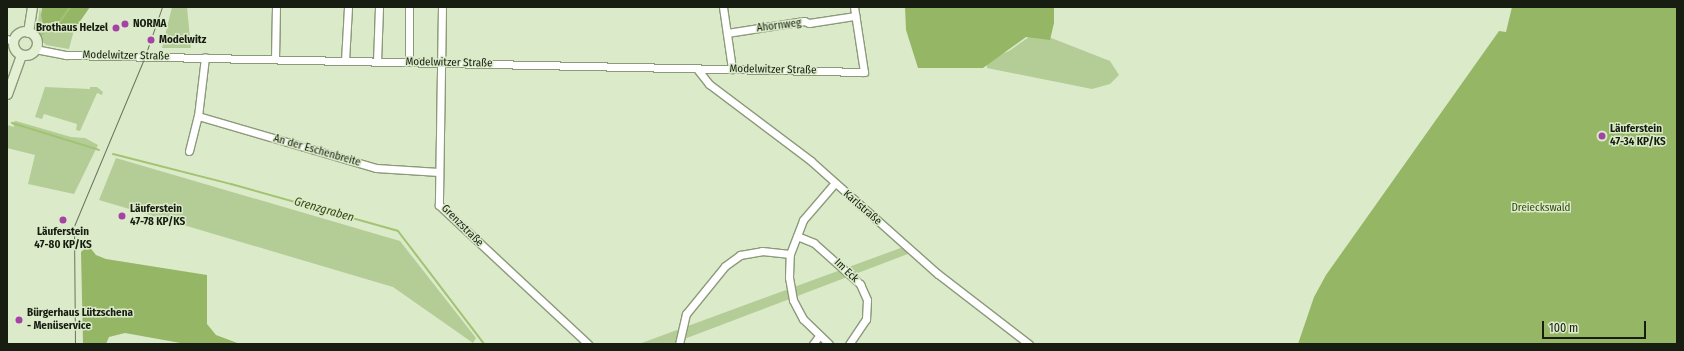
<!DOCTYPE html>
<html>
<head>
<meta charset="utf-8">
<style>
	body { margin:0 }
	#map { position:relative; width:1684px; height:351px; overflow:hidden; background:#dbebc9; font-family:"Fira Sans Condensed",sans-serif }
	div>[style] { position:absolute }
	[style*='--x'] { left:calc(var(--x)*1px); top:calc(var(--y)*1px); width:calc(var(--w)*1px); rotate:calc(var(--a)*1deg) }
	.green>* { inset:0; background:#b4cc96 }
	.forest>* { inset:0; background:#94b665 }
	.stream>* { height:2px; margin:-1px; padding:0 1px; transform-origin:1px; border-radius:1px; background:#a1c372 }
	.roads { filter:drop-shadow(1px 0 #8c9a7a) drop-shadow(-1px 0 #8c9a7a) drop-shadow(0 1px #8c9a7a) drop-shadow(0 -1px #8c9a7a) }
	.street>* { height:7px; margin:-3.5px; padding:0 3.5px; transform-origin:3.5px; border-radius:3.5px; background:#fff }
	.secondary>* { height:9px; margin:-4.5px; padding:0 4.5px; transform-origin:4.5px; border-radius:4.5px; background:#e4f0d4 }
	.secondary>.ring { margin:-4.5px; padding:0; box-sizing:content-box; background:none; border:9px solid #e4f0d4; border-radius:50% }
	.tram>* { height:1px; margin:-0.5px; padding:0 0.5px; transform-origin:0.5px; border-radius:0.5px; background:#6a745e }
	.dots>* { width:11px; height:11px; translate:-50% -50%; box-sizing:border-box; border:2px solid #dbebc9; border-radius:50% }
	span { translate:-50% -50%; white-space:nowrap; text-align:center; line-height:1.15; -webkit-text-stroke:3px #dbebc9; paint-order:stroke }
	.poi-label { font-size:11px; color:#171d10; font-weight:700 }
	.left { translate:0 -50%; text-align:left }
	.right { translate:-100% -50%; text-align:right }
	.street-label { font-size:11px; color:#171d10 }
	.park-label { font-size:11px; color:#32470b }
	.water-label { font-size:12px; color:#354a0f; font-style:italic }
	.frame { position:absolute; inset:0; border:8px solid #171d10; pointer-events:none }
	.scale { position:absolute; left:1542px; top:321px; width:104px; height:18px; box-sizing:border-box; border:2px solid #171d10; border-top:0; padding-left:5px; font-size:12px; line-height:14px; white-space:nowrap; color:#171d10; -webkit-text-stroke:3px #dbebc9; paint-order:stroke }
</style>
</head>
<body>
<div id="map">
	<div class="green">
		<i style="clip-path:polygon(40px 7px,41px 15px,47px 25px,54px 23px,69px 31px,74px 30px,69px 49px,46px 45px,42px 41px,37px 30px)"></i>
		<i style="clip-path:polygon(172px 7px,187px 7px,191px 48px,162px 48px)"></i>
		<i style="clip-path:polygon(1036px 32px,1110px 61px,1119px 75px,1110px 84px,1092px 89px,987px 68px,987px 60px,1009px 51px)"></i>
		<i style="clip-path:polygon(45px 87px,90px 89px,90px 87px,97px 87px,103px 92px,102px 95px,97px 93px,80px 131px,76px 130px,77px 124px,44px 114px,42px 119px,35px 117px)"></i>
		<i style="clip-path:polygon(16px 121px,71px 137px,85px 138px,98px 145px,74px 194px,28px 184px,35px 155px,7px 148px,7px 125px,14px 127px,13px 122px)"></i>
		<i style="clip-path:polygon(116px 158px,400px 241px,476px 338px,473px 343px,393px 287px,99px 200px)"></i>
		<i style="clip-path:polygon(906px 246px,913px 252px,671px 344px,639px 344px)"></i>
	</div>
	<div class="forest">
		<i style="clip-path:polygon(42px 7px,90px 7px,74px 30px,69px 31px,54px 23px,43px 24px,41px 15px)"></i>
		<i style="clip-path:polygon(905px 7px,1054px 7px,1054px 23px,1050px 40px,1026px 37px,983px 68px,918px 68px,906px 30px)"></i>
		<i style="clip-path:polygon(1512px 7px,1677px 7px,1677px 344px,1298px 344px,1314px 297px,1326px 275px,1499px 31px,1506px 32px)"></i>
		<i style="clip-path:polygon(88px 245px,96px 255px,106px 259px,207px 275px,207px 324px,216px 335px,240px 344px,186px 344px,125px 333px,109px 337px,106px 344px,83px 344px,81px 252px)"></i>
	</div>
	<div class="stream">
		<i style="--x:40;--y:35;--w:22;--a:-32"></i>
		<i style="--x:59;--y:23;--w:19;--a:-55"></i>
		<i style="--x:12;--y:123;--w:91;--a:17.2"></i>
		<i style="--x:113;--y:154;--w:122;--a:14.3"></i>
		<i style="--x:231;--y:184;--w:173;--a:15.7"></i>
		<i style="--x:398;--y:231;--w:142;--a:52.7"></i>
	</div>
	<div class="roads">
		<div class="street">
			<i style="--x:409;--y:7;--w:55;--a:90"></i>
			<i style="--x:442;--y:7;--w:198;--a:90.9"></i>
			<i style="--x:439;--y:205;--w:204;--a:43"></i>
			<i style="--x:723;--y:7;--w:63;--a:81.7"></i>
			<i style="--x:727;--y:33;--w:78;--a:-8.9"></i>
			<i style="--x:804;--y:21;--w:5;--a:22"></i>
			<i style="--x:809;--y:23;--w:47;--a:-8.7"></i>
			<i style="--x:7;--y:39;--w:6;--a:18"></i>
			<i style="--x:35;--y:49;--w:32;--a:11"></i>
			<i style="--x:66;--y:55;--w:798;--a:1.22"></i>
			<i style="--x:864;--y:72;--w:66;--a:-98.7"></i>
			<i style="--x:275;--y:59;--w:52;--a:-88.9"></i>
			<i style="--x:345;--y:61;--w:54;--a:-86.8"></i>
			<i style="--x:377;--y:62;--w:55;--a:-87.9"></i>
			<i style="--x:698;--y:70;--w:18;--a:52"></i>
			<i style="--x:709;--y:84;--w:128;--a:37"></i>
			<i style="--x:811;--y:161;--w:170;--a:41.7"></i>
			<i style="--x:938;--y:274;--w:115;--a:37.6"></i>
			<i style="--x:198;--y:116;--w:185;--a:16.3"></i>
			<i style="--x:376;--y:168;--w:63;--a:3.6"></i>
			<i style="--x:189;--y:151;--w:36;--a:-76"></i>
			<i style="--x:198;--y:116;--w:59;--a:-83.2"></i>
			<i style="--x:797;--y:236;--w:18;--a:22"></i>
			<i style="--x:814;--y:243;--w:62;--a:41.7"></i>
			<i style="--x:860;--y:284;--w:17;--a:66"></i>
			<i style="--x:867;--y:300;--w:19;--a:93"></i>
			<i style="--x:866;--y:319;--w:30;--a:124"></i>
			<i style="--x:679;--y:344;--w:31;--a:-77"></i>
			<i style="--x:686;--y:314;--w:62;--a:-50.9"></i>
			<i style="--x:725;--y:266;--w:19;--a:-36"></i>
			<i style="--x:740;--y:255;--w:22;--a:-10"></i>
			<i style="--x:762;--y:251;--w:28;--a:6"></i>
			<i style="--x:813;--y:344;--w:10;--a:-53"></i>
			<i style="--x:829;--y:344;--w:36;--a:-136"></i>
			<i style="--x:803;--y:319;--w:21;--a:-118"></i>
			<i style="--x:793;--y:300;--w:23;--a:-100"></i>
			<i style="--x:789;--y:277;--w:23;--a:-88"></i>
			<i style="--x:790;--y:254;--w:36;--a:-69"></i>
			<i style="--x:803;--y:220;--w:48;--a:-49.3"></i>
		</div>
		<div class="secondary">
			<i class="ring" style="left:13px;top:31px;width:15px;height:15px"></i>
			<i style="--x:28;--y:32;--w:25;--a:-81"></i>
			<i style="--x:7;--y:94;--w:41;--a:-70.3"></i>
		</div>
	</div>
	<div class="tram">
		<i style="--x:75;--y:344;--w:118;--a:-90.5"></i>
		<i style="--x:74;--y:226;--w:184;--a:-67.3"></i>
		<i style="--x:145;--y:56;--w:52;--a:-70.9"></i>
	</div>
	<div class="dots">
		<i style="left:125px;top:24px;background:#a641a6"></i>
		<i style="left:116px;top:28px;background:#a641a6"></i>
		<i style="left:151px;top:40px;background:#a641a6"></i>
		<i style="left:1602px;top:136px;background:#a641a6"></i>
		<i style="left:122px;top:216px;background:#a641a6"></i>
		<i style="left:63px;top:220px;background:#a641a6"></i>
		<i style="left:19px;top:320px;background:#a641a6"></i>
	</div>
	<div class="poi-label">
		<span class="left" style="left:133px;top:24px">NORMA</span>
		<span class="right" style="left:108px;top:28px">Brothaus Helzel</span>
		<span class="left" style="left:159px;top:40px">Modelwitz</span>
		<span class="left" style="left:1610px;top:136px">Läuferstein<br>47-34 KP/KS</span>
		<span class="left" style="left:130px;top:216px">Läuferstein<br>47-78 KP/KS</span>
		<span style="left:63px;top:239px">Läuferstein<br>47-80 KP/KS</span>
		<span class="left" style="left:27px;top:320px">Bürgerhaus Lützschena<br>- Menüservice</span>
	</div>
	<div class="street-label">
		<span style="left:779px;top:26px;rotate:-7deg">Ahornweg</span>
		<span style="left:126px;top:56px;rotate:1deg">Modelwitzer Straße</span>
		<span style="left:449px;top:63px;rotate:1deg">Modelwitzer Straße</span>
		<span style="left:773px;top:70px;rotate:1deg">Modelwitzer Straße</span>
		<span style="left:317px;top:151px;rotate:16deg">An der Eschenbreite</span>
		<span style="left:862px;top:208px;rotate:41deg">Karlstraße</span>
		<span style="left:462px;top:226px;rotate:45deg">Grenzstraße</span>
		<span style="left:846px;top:271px;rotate:44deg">Im Eck</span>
	</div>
	<div class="park-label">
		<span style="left:1541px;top:208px">Dreieckswald</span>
	</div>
	<div class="water-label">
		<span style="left:324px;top:210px;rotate:16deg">Grenzgraben</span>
	</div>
	<div class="frame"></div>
	<div class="scale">100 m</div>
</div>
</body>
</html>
